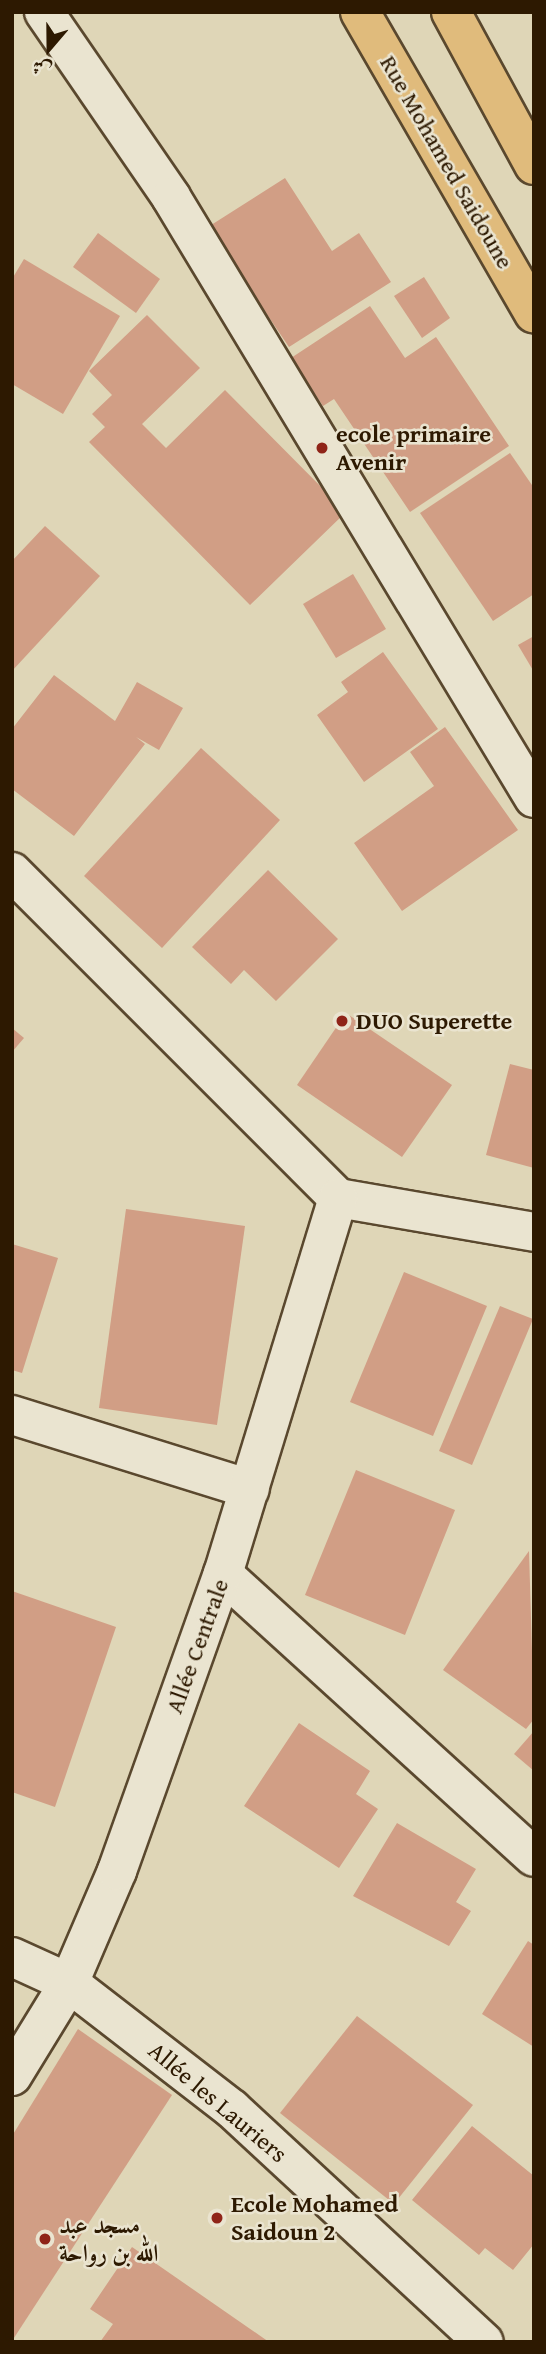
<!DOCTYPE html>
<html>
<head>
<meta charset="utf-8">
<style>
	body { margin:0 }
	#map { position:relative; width:546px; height:2354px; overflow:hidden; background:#dfd6b7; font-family:"Gentium Book Plus",Amiri,serif }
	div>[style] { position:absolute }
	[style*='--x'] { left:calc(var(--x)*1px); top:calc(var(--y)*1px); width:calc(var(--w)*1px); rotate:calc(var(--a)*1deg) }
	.building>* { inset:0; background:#d19e85 }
	.roads { filter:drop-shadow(2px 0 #5a482e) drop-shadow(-2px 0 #5a482e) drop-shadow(0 2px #5a482e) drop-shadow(0 -2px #5a482e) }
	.minor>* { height:38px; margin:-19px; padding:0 19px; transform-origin:19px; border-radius:19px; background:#eae4d0 }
	.major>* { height:38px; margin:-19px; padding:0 19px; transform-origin:19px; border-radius:19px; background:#e0bb7c }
	.dots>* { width:19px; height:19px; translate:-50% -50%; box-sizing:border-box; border:4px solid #eae4d0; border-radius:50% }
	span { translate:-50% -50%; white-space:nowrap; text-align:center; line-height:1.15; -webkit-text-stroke:5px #eae4d0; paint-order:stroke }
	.street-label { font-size:24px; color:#2d1901 }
	.poi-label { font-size:24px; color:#2d1901; font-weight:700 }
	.left { translate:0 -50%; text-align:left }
	.frame { position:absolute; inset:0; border:14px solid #2d1901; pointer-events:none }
	.north { position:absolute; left:14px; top:14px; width:70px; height:70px; -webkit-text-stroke:5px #eae4d0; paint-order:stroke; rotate:200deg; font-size:19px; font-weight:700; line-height:28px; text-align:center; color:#2d1901 }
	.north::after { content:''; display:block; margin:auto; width:24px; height:32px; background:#2d1901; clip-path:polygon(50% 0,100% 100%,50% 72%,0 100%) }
</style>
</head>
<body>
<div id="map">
	<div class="building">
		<i style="clip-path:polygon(285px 178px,332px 251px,359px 233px,391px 282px,289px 347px,208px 227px)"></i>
		<i style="clip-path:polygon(98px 233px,160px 279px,136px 313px,73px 267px)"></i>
		<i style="clip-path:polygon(24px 259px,120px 316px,63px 414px,12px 384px,12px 279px)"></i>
		<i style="clip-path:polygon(424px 277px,450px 318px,422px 338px,394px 296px)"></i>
		<i style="clip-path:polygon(370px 306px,405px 358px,436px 337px,509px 446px,410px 512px,334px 399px,323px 406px,291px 358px)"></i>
		<i style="clip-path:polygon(147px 315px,200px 368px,142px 424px,166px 448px,225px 390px,346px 512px,250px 605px,89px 442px,105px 427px,92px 414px,112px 395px,89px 371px)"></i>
		<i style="clip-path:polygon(510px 453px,534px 488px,534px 594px,493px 621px,420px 513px)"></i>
		<i style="clip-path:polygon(45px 526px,100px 576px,12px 671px,12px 561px)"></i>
		<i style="clip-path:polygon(353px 574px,386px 629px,336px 658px,303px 604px)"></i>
		<i style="clip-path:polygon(534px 636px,534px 672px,518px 645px)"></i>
		<i style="clip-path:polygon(383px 652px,438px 729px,364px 782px,317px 715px,348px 692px,341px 682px)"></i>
		<i style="clip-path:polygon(54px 675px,115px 721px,137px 682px,183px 708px,159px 750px,136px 737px,145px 744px,74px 836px,12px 789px,12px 729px)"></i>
		<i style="clip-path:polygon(445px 727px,518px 830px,402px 911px,354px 843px,434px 786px,410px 752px)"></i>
		<i style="clip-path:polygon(201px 748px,280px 820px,162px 948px,84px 876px)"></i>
		<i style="clip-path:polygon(268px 870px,338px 939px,276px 1001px,244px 970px,231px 984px,192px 947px)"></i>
		<i style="clip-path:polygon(346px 1013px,452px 1085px,402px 1157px,297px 1085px)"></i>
		<i style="clip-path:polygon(12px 1028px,24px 1038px,12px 1052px)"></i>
		<i style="clip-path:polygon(510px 1064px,534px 1070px,534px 1168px,486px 1155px)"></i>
		<i style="clip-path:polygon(126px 1209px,245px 1226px,217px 1425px,99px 1408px)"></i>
		<i style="clip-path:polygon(12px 1244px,58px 1258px,22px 1373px,12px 1370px)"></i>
		<i style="clip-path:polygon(404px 1272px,487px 1306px,433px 1436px,350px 1402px)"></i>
		<i style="clip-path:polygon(500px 1306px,533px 1319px,472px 1465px,439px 1451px)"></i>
		<i style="clip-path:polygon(356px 1470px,455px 1510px,405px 1635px,305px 1595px)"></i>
		<i style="clip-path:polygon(529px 1551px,534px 1719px,526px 1729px,443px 1670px)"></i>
		<i style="clip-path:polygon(12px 1591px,116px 1627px,55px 1807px,12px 1792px)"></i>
		<i style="clip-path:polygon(299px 1723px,370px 1771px,356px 1794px,378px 1809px,339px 1868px,244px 1806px)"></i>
		<i style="clip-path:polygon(534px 1731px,534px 1771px,514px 1754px)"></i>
		<i style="clip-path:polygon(397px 1823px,476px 1869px,456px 1902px,471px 1911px,449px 1946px,353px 1896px)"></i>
		<i style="clip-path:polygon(528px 1941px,534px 1945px,534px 2047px,482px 2014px)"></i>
		<i style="clip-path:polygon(357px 2016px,473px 2105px,394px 2204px,280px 2113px)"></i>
		<i style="clip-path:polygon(78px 2029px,172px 2095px,12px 2341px,12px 2136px)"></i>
		<i style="clip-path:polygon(472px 2126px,534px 2176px,534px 2244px,513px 2270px,485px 2248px,479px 2255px,412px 2200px)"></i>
		<i style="clip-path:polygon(132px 2247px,269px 2342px,100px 2342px,113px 2324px,90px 2309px)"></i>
	</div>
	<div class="roads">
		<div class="minor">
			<i style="--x:44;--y:12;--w:224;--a:55.5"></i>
			<i style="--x:171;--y:197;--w:702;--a:58.87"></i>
			<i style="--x:12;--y:872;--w:461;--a:45"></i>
			<i style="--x:338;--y:1198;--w:199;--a:9.8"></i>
			<i style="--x:12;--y:1415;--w:249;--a:17.3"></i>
			<i style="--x:223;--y:1574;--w:420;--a:42.3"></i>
			<i style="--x:12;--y:1957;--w:63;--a:24.5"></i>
			<i style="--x:69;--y:1983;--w:206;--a:37.7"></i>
			<i style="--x:232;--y:2109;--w:343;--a:42.8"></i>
			<i style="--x:12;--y:2076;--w:109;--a:-58.5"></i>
			<i style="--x:69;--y:1983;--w:122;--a:-66.8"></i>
			<i style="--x:117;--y:1871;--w:315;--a:-70.4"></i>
			<i style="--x:223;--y:1574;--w:393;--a:-73"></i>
		</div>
		<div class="major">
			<i style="--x:360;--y:12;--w:348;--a:60"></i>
			<i style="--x:451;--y:12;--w:174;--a:61.5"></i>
		</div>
	</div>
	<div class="dots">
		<i style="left:322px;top:448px;background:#8f2418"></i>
		<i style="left:342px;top:1021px;background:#8f2418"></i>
		<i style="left:217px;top:2218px;background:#8f2418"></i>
		<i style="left:45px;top:2239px;background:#8f2418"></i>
	</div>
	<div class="street-label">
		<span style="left:447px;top:162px;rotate:60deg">Rue Mohamed Saidoune</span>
		<span style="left:197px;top:1646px;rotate:-70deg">Allée Centrale</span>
		<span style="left:218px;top:2102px;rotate:40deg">Allée les Lauriers</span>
	</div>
	<div class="poi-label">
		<span class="left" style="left:336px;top:448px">ecole primaire<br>Avenir</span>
		<span class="left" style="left:356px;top:1021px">DUO Superette</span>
		<span class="left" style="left:231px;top:2218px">Ecole Mohamed<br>Saidoun 2</span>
		<span class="left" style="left:59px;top:2239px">مسجد عبد<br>الله بن رواحة</span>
	</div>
	<div class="frame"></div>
	<div class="north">ش</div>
</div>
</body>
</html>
